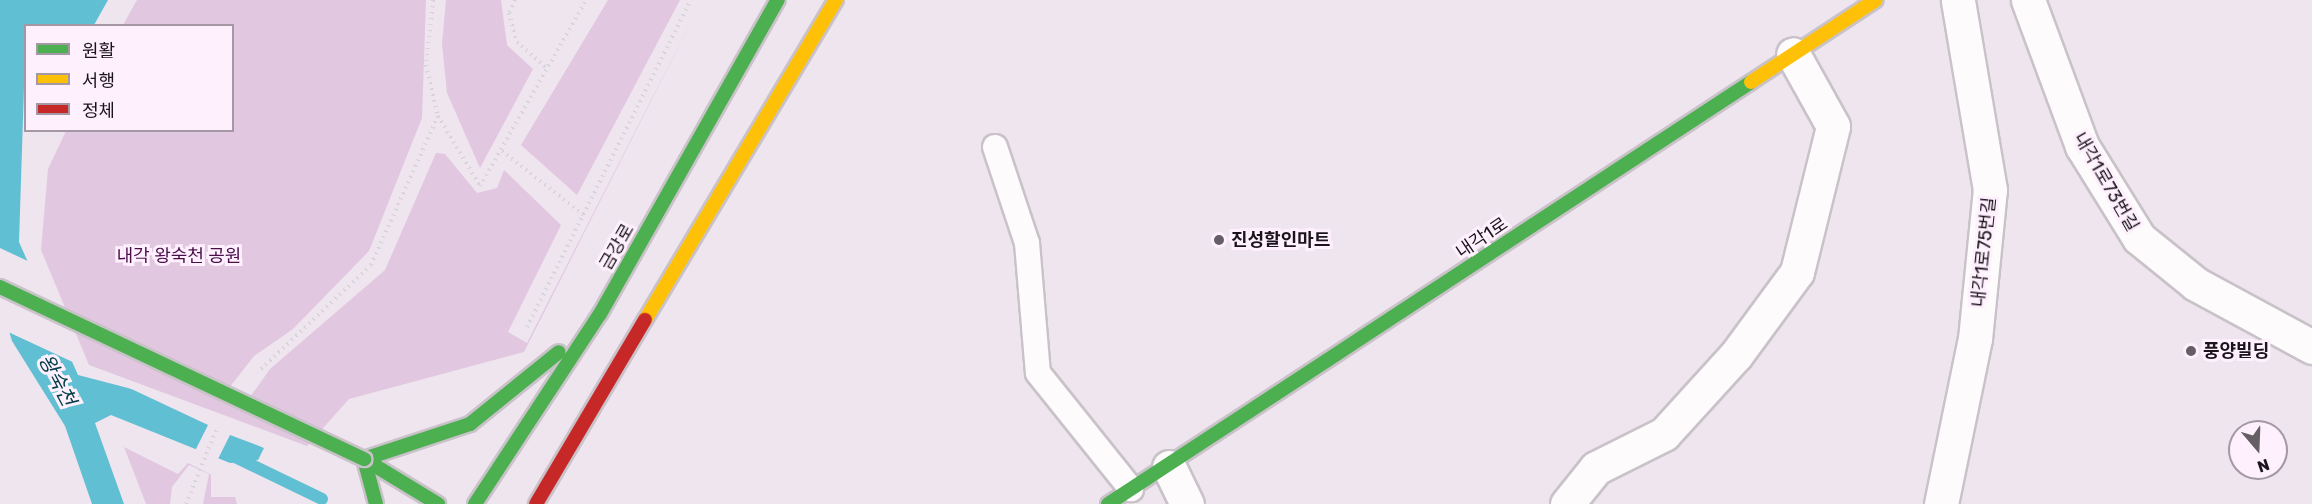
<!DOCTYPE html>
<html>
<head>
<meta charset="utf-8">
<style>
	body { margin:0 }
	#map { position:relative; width:2312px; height:504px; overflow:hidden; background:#efe5ee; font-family:Rubik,"Noto Sans KR",sans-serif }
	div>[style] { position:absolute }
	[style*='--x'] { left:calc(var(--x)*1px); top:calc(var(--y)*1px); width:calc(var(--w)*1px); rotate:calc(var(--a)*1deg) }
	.green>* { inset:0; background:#e1c7e0 }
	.water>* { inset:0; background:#60bfd3 }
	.pier>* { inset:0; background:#efe5ee }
	.stream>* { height:12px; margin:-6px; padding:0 6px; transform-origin:6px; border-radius:6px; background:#60bfd3 }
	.path>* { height:4px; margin-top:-2px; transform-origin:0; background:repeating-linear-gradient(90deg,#d6d4d6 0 1.5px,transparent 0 6px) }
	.roads { filter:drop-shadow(2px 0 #c9c2c9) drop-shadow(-2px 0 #c9c2c9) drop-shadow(0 2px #c9c2c9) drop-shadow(0 -2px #c9c2c9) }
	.lane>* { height:24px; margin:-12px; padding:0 12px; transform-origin:12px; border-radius:12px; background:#fdfbfc }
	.street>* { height:33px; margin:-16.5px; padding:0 16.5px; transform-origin:16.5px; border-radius:16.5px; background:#fdfbfc }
	.fast>* { height:14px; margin:-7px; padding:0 7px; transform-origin:7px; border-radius:7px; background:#4caf50 }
	.slow>* { height:14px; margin:-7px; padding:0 7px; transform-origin:7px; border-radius:7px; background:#ffc107 }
	.jam>* { height:14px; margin:-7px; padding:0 7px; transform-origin:7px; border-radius:7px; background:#c62828 }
	.bridges { filter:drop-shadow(2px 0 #c9c2c9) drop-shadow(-2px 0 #c9c2c9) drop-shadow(0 2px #c9c2c9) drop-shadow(0 -2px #c9c2c9) }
	.fast-bridge>* { height:14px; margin:-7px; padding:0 7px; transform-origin:7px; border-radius:7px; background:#4caf50 }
	.dots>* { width:16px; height:16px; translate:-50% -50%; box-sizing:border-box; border:3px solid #fef0fd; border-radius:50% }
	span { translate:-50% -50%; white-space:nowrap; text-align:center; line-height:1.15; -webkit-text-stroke:6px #fef0fd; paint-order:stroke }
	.street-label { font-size:18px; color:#1b151b }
	.poi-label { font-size:18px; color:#1b151b; font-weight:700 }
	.left { translate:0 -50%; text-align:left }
	.park-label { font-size:18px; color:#490e4a }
	.water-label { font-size:20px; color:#04404a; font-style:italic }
	.legend { position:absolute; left:24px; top:24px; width:210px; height:108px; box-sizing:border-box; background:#fef0fd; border:2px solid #a398a3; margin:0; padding:8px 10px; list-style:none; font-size:18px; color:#1b151b }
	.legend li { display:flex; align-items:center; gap:12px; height:30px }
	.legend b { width:30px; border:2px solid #a398a3 }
	.north { position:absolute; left:2228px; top:420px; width:60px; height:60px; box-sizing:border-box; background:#fef0fd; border:2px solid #a398a3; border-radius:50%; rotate:161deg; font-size:16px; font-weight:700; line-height:24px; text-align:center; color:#1b151b }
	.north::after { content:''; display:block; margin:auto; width:21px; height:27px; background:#655e65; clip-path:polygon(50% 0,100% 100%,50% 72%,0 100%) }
</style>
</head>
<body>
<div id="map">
	<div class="green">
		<i style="clip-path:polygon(137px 0,426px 0,422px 118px,369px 251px,293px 329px,254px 356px,219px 401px,240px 411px,270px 369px,385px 270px,436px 153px,445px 154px,477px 193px,497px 188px,504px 170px,561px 225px,508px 332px,527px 343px,702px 0,524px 352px,349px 399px,307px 446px,89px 365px,41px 250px,48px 169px,66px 131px,232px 130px,232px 26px,123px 25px)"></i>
		<i style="clip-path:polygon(446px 0,501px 0,507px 45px,533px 69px,480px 168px,447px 93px,442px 44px)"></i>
		<i style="clip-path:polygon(608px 0,680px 0,577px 195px,521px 145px)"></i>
		<i style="clip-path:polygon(124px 447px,178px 474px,188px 463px,210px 474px,211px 475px,211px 497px,235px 497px,237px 504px,203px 504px,209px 474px,189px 465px,172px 487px,170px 504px,146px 504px)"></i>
	</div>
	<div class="water">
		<i style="clip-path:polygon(0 0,108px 0,94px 25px,26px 26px,19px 242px,78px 375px,151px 394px,264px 448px,258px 460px,230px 463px,111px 415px,95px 423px,124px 504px,92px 504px,65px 426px,12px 341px,0 302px)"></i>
	</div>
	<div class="pier">
		<i style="clip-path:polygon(0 248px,32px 263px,77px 364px,6px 331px,0 312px)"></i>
		<i style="clip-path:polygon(123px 385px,152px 391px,267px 449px,230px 435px,217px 461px,195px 451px,208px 425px)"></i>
	</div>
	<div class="stream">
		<i style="--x:231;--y:455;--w:101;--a:25.8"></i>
	</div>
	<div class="path">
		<i style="--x:433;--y:0;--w:65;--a:96.1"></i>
		<i style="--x:426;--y:65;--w:52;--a:76.8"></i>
		<i style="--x:438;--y:116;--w:82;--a:59"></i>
		<i style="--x:480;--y:186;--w:214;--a:-60.3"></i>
		<i style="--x:515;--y:0;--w:14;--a:115"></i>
		<i style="--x:509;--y:13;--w:30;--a:75"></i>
		<i style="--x:517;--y:42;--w:41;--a:41.1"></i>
		<i style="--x:502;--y:151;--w:105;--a:38.1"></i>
		<i style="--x:527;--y:327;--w:366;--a:-63.4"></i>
		<i style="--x:261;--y:369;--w:151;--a:-43.4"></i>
		<i style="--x:371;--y:265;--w:163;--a:-65.8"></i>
		<i style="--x:186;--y:504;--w:80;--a:-67.9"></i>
	</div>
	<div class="roads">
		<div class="lane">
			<i style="--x:995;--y:147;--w:101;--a:71.6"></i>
			<i style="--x:1027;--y:243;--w:130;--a:85.2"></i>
			<i style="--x:1038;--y:373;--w:149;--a:51.3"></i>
		</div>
		<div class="street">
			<i style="--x:2028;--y:0;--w:156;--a:69.7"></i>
			<i style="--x:2082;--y:146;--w:108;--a:58.2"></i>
			<i style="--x:2139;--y:238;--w:73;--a:38.9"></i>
			<i style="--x:2196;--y:284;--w:132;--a:28.5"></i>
			<i style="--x:1169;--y:467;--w:41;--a:64.1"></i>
			<i style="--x:1567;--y:504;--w:46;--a:-51.1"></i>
			<i style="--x:1596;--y:468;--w:76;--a:-26.6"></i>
			<i style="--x:1664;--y:434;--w:107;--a:-47.7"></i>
			<i style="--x:1736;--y:355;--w:103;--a:-53.7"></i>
			<i style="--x:1797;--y:272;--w:150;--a:-76.1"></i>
			<i style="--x:1833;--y:126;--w:82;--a:-119.1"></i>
			<i style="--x:1941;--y:504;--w:168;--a:-78.4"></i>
			<i style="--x:1975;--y:339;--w:150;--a:-84.3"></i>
			<i style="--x:1990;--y:190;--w:193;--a:-99.6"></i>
		</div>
		<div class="fast">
			<i style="--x:364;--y:459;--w:87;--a:31.3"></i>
			<i style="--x:376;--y:504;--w:47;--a:-104.9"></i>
			<i style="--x:364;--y:459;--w:112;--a:-18.3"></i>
			<i style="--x:470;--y:424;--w:114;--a:-39"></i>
			<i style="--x:475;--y:504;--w:227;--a:-56.7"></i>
			<i style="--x:600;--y:314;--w:361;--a:-60.5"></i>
			<i style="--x:1108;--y:504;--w:769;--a:-33.28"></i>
		</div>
		<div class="slow">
			<i style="--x:1751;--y:82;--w:149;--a:-33.3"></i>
			<i style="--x:645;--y:320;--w:373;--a:-59.2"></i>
		</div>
		<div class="jam">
			<i style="--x:536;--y:504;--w:214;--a:-59.4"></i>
		</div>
	</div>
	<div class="bridges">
		<div class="fast-bridge">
			<i style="--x:0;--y:287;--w:403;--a:25.3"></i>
		</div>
	</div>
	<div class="dots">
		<i style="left:1219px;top:240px;background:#655e65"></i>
		<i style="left:2191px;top:351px;background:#655e65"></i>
	</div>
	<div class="street-label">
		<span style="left:2106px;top:182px;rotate:60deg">내각1로73번길</span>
		<span style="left:1482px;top:238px;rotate:-34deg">내각1로</span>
		<span style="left:617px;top:247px;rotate:-60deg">금강로</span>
		<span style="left:1984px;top:252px;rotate:-84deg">내각1로75번길</span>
	</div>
	<div class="poi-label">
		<span class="left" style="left:1231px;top:240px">진성할인마트</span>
		<span class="left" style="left:2203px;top:351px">풍양빌딩</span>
	</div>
	<div class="park-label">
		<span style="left:179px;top:256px">내각 왕숙천 공원</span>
	</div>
	<div class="water-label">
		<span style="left:57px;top:380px;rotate:62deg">왕숙천</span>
	</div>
	<ul class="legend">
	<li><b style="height:8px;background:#4caf50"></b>원활</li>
	<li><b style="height:8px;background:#ffc107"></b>서행</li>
	<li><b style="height:8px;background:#c62828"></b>정체</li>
	</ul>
	<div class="north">N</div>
</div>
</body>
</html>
